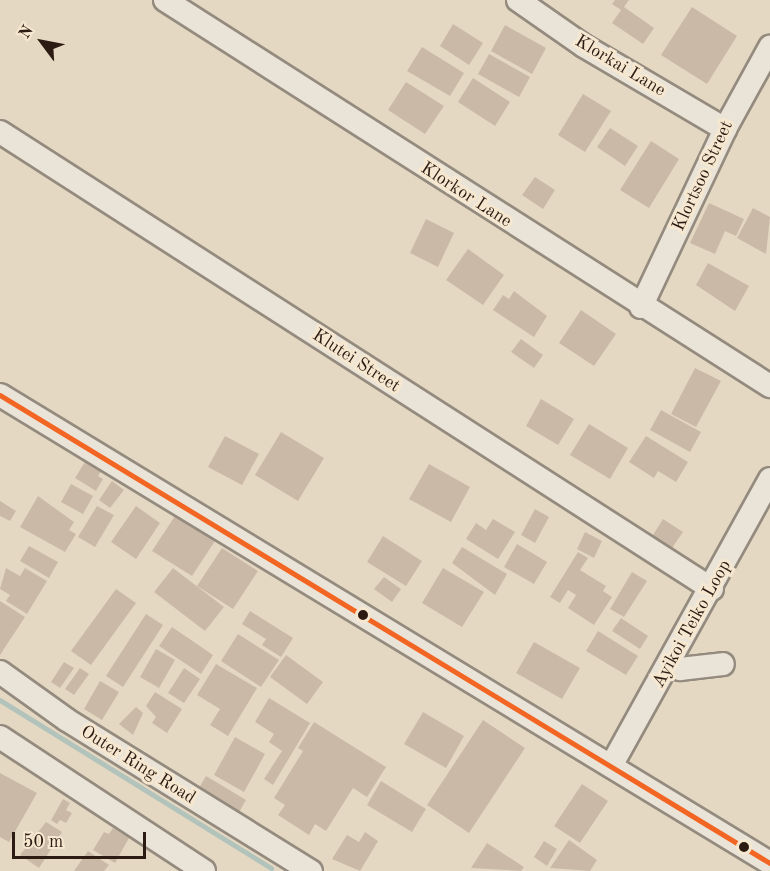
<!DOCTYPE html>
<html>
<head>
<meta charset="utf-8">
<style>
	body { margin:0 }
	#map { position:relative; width:770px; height:871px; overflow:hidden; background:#e4d8c3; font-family:"Old Standard TT",serif }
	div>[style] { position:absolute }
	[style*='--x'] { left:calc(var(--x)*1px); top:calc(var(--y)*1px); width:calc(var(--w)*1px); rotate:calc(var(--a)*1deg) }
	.stream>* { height:5px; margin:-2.5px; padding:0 2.5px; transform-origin:2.5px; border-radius:2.5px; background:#b2c3bb }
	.building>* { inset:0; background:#cbb9a8 }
	.roads { filter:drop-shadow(2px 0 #948b7e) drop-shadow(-2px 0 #948b7e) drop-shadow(0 2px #948b7e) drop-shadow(0 -2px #948b7e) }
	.minor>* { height:22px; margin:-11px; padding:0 11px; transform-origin:11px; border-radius:11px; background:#e9e3d8 }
	.bus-1>* { height:4.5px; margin:-2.25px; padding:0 2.25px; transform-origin:2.25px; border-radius:2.25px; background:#f26522 }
	.dots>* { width:16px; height:16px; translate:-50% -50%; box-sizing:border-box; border:3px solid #f6e8d0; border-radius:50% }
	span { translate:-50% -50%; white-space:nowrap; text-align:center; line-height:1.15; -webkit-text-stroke:6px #f6e8d0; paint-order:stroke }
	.street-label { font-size:18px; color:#2c1b12 }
	.north { position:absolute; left:12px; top:12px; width:60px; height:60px; -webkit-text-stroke:4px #f6e8d0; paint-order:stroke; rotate:302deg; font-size:16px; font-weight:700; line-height:24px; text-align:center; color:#2c1b12 }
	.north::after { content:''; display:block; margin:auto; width:21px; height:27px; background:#2c1b12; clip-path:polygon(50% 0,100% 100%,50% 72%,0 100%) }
	.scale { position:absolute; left:12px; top:832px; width:134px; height:27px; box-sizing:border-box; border:3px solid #2c1b12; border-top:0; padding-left:8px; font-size:18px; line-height:21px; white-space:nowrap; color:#2c1b12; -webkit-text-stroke:4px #f6e8d0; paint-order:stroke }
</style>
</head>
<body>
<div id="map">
	<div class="stream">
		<i style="--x:0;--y:700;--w:319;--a:31.8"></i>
	</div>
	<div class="building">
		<i style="clip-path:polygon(615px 0,629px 0,624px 7px,654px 28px,643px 44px,612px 23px,621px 10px,612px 4px)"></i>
		<i style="clip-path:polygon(692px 7px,737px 36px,707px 84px,661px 55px)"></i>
		<i style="clip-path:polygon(453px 24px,483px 43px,469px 65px,440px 46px)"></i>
		<i style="clip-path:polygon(505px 25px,546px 48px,532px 74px,491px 51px)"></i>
		<i style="clip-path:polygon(422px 47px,464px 73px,450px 96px,407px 71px)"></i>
		<i style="clip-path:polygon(489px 54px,530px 77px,519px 97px,478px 74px)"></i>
		<i style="clip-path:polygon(473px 78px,510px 102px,495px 126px,458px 102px)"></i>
		<i style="clip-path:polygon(406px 82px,444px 106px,425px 134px,388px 110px)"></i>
		<i style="clip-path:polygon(583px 94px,611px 111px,585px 152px,558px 135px)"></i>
		<i style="clip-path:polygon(610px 128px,638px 146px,625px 166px,597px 147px)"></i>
		<i style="clip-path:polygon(651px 141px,679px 159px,649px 208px,620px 190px)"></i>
		<i style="clip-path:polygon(535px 177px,555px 190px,543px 209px,522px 195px)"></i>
		<i style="clip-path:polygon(709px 203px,744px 219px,736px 236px,725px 231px,715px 254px,690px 243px)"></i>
		<i style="clip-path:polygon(753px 208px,770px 217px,766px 254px,737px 238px)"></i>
		<i style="clip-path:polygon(426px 219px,454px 233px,438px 267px,410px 253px)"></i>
		<i style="clip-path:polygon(468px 249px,504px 275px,483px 305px,446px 280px)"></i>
		<i style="clip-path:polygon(708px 263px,749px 286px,735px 311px,696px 285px)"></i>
		<i style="clip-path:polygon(514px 291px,547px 316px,534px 337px,493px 310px,503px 295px,509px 299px)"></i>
		<i style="clip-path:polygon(581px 310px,616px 334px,594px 366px,559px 343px)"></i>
		<i style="clip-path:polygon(521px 339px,543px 355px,534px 368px,511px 352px)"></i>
		<i style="clip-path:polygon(695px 368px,721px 381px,696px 427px,671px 414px)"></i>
		<i style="clip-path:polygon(541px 399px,574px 419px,558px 445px,526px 426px)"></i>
		<i style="clip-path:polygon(661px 410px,701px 432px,690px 452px,650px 430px)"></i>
		<i style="clip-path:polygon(589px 424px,628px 448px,610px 479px,570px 455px)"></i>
		<i style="clip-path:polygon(281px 432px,324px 458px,298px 501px,255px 475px)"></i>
		<i style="clip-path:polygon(225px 436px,259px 454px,242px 485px,208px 467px)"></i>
		<i style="clip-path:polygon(646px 436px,688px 462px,676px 482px,658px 471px,654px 478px,629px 462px)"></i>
		<i style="clip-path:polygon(88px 457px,102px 470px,98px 476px,103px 479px,96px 491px,75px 478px)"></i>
		<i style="clip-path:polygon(429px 464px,470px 487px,451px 522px,409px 499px)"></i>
		<i style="clip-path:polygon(112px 481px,124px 490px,110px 508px,99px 500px)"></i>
		<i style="clip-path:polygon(71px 484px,93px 496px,83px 514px,61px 502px)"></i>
		<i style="clip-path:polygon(38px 496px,74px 522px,69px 530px,76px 534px,65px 552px,20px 527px)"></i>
		<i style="clip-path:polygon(0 501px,16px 511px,10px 521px,0 516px)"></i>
		<i style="clip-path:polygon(97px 506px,114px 515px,95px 547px,78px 537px)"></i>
		<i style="clip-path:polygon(136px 506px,160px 523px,136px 559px,111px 542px)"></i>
		<i style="clip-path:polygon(535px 509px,549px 517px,535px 543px,521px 535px)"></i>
		<i style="clip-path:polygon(175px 516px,215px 541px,192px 576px,152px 551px)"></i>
		<i style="clip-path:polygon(493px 519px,515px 532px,498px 559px,466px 539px,476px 523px,486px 530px)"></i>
		<i style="clip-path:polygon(663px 519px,683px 532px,672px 548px,653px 535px)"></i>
		<i style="clip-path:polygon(585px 532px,602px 541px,594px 558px,577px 549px)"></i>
		<i style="clip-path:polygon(383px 536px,422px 561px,406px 586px,367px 562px)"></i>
		<i style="clip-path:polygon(517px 544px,547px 562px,534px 584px,504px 567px)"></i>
		<i style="clip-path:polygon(29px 546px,58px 562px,49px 578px,20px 561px)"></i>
		<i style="clip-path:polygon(462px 547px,507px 574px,495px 595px,452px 563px)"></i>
		<i style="clip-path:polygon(222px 548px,258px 571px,233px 609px,197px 586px)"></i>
		<i style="clip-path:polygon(578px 552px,588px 558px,580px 570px,606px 586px,603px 591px,612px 597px,594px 625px,568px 608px,576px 595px,568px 590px,560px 603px,550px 597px)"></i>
		<i style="clip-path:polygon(6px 568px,20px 576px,25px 568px,47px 581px,27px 614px,6px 601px,10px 595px,0 589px)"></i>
		<i style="clip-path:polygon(173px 568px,224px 607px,205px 631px,154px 592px)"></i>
		<i style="clip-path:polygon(443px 568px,484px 592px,462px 627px,422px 603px)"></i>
		<i style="clip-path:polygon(632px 572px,647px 581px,624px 617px,610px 609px)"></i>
		<i style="clip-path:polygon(384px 577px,401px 589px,392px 602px,374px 589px)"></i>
		<i style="clip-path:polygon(116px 589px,136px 603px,91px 665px,71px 651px)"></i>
		<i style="clip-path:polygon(0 601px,25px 617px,0 655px)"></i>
		<i style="clip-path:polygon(250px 611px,293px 638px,281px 657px,262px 645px,266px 639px,242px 624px)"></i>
		<i style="clip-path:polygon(146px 614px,163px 625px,123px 687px,106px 676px)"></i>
		<i style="clip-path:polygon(621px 618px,648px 636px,640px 649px,612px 631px)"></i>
		<i style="clip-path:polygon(172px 627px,213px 655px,201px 674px,159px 646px)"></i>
		<i style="clip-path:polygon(598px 631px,638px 656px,626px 675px,586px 651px)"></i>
		<i style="clip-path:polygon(238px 634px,279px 660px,261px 687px,221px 661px)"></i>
		<i style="clip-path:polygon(534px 642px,580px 668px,562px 699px,516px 673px)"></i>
		<i style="clip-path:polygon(156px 649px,175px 660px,159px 688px,140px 677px)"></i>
		<i style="clip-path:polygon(286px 655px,323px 682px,307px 704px,270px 677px)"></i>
		<i style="clip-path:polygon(64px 662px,74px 668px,60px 688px,51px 682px)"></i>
		<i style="clip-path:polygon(216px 664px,257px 688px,228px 736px,210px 725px,220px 709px,197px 695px)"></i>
		<i style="clip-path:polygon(80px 668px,89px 674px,74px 695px,65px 689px)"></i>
		<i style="clip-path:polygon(184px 668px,200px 679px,184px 703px,168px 693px)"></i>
		<i style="clip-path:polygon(100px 681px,119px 692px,102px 720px,84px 709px)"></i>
		<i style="clip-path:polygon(155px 692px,182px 709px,167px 733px,152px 723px,156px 717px,146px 706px)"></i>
		<i style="clip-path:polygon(269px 698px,310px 723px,273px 785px,264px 779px,282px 751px,269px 742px,274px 734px,255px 722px)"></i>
		<i style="clip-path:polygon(136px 707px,143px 713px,133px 735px,119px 724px)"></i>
		<i style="clip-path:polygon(423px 712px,464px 736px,446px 768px,404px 744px)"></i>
		<i style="clip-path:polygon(483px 720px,525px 748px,469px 833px,427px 805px)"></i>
		<i style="clip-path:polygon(314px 722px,386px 767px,367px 797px,353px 788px,326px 831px,315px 824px,309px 835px,278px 815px,285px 805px,274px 798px,303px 751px,298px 748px)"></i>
		<i style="clip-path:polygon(235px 737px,265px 754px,244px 792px,214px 775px)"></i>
		<i style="clip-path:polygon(0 773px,37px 793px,9px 842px,0 837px)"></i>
		<i style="clip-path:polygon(206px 776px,246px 800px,239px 812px,199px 788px)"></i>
		<i style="clip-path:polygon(381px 781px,426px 809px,412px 832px,367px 805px)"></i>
		<i style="clip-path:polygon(582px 784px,608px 801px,580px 843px,554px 826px)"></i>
		<i style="clip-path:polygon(63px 799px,70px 803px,66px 810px,72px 813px,66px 823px,60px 820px,57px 824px,51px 820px)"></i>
		<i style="clip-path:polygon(46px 822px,62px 832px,39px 868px,20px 855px)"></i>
		<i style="clip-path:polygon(113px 828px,129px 838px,115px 863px,93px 850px,104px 832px,109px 834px)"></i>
		<i style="clip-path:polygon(365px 832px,378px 841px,360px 871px,332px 859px,347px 835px,359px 842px)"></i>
		<i style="clip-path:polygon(569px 840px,597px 860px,590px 871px,550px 868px)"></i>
		<i style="clip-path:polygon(544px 841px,557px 849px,547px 866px,534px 857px)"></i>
		<i style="clip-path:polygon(487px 843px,524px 867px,521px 871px,471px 868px)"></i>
		<i style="clip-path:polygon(88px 851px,109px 865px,104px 871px,74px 871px)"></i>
	</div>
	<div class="roads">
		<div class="minor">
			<i style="--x:165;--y:0;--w:718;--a:32.54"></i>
			<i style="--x:518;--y:0;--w:80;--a:34.9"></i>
			<i style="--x:584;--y:46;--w:164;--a:30.5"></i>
			<i style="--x:0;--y:132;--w:846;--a:32.69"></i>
			<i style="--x:641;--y:307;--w:197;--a:-64.7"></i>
			<i style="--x:725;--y:129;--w:94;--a:-61.2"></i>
			<i style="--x:0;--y:395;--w:901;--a:31.29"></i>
			<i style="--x:670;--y:665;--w:11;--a:22"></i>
			<i style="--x:680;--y:669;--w:43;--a:-6.6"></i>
			<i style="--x:0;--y:672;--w:82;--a:35.6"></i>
			<i style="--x:67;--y:720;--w:287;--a:31.8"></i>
			<i style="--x:0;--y:737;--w:244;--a:33.3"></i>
			<i style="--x:611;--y:766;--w:328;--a:-61"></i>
		</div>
	</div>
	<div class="bus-1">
		<i style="--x:0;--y:395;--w:901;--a:31.29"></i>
	</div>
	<div class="dots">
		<i style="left:363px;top:615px;background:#2c1b12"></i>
		<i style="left:744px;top:847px;background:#2c1b12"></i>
	</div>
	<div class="street-label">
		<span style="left:620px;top:66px;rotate:31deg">Klorkai Lane</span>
		<span style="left:703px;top:176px;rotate:-65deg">Klortsoo Street</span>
		<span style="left:466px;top:195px;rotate:33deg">Klorkor Lane</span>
		<span style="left:356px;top:361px;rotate:33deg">Klutei Street</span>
		<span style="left:692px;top:624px;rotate:-61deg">Ayikoi Teiko Loop</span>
		<span style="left:138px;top:765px;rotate:32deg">Outer Ring Road</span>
	</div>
	<div class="north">N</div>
	<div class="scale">50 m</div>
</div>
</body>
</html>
